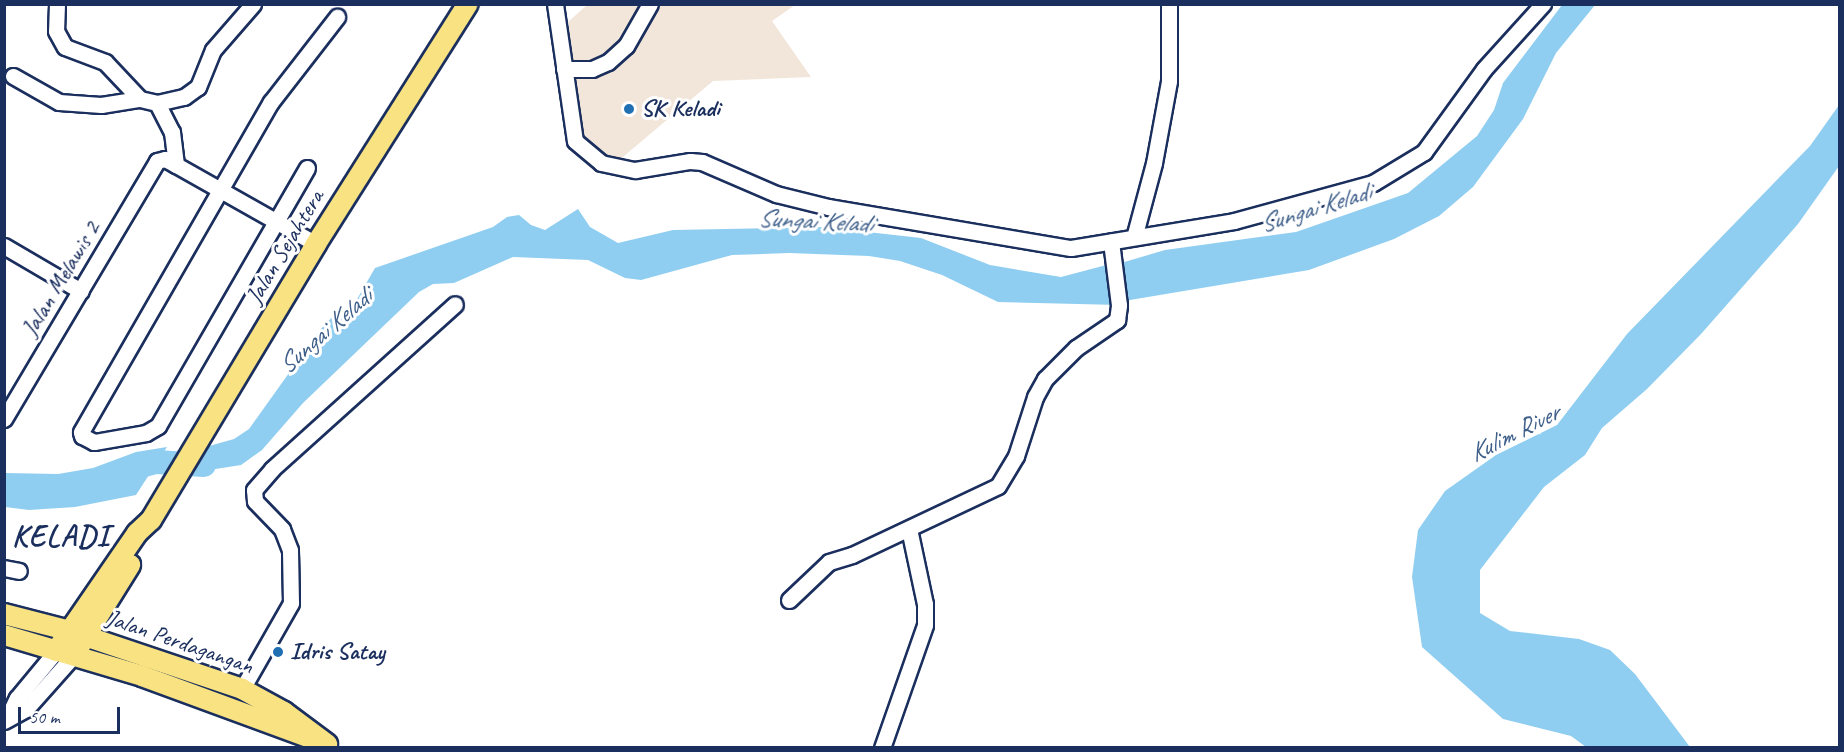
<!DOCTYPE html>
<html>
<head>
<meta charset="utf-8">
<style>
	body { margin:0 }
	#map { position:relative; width:1844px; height:752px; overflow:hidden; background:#fff; font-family:Caveat,sans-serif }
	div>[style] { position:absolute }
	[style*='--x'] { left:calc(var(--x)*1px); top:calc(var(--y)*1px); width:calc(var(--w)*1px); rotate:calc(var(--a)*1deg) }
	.built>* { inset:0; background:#f2e6da }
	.water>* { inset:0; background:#90cef1 }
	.river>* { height:24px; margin:-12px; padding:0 12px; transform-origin:12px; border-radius:12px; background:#90cef1 }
	.roads { filter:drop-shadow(2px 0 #1b2f5e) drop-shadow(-2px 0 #1b2f5e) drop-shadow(0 2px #1b2f5e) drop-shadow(0 -2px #1b2f5e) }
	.minor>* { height:15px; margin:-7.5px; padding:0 7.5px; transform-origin:7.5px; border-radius:7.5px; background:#fff }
	.major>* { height:20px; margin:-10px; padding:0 10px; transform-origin:10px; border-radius:10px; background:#f8e281 }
	.dots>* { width:16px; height:16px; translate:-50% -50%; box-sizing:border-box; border:3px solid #fff; border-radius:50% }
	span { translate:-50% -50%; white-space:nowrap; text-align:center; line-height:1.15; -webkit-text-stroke:6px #fff; paint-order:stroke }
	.poi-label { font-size:24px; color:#1b2f5e; font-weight:700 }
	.left { translate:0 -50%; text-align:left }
	.street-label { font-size:24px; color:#1b2f5e }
	.water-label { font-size:26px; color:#3e5f8a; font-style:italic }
	.district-label { font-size:30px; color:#1b2f5e; font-weight:700; letter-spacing:1.5px }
	.frame { position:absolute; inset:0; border:6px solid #1b2f5e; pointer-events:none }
	.scale { position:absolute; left:18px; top:707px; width:102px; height:27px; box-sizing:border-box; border:3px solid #1b2f5e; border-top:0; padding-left:8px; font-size:18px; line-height:21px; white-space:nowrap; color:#1b2f5e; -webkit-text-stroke:4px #fff; paint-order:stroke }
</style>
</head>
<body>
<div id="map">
	<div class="built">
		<i style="clip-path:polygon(587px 5px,795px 5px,772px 21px,811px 77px,713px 81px,617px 162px,608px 160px,583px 138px,568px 22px)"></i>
	</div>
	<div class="water">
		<i style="clip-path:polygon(1562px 5px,1595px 5px,1556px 53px,1523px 119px,1473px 187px,1439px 216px,1394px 239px,1309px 270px,1124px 301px,1121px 263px,1165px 250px,1296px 232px,1408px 193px,1477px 136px,1494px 110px,1503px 83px)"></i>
		<i style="clip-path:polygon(1839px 105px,1839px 166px,1798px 224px,1701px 334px,1647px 389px,1602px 428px,1585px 455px,1544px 487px,1480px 570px,1480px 613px,1510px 631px,1579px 639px,1610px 650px,1635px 674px,1690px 747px,1586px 747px,1571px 736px,1503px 719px,1422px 647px,1412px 577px,1418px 530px,1445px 491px,1496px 455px,1557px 425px,1627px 334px,1810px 146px)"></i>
		<i style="clip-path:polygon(578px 209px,590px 227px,618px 243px,673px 230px,823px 227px,921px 238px,990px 265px,1061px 277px,1114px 263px,1119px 305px,998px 302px,942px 275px,900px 261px,869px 256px,789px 253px,732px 255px,641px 280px,625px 278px,588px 260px,513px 257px,454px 283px,433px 284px,419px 292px,303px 403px,262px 450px,241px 465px,190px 473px,202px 448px,234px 439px,249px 429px,319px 331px,335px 314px,356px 301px,375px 268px,493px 227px,507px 217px,519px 215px,531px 225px,545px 230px)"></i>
		<i style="clip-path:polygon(167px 447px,136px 495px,75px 507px,29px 510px,5px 507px,5px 473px,58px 474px,93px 468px,136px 452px)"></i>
	</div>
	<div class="river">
		<i style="--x:126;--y:470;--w:31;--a:-15"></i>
		<i style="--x:156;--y:462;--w:48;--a:3.6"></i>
	</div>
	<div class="roads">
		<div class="minor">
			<i style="--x:57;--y:4;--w:27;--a:92"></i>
			<i style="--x:56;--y:31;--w:18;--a:61"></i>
			<i style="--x:65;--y:47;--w:43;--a:20.6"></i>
			<i style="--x:105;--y:62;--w:51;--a:46.6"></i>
			<i style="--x:555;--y:4;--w:138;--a:81.7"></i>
			<i style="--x:575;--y:141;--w:34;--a:40"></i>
			<i style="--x:601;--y:163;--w:35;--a:12"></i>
			<i style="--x:635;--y:170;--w:56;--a:-9.3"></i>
			<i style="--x:690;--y:161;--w:12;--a:5"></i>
			<i style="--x:702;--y:162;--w:81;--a:23.4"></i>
			<i style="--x:776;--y:194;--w:54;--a:14"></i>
			<i style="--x:828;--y:207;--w:246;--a:9.6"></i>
			<i style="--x:1071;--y:248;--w:165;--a:-9.4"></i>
			<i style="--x:1234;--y:221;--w:144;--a:-15.3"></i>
			<i style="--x:1373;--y:183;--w:60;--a:-31.3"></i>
			<i style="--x:1424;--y:152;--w:102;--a:-54.1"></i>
			<i style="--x:1484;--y:69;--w:88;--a:-47.8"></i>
			<i style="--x:564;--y:69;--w:28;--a:0"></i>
			<i style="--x:592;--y:69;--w:17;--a:-24"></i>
			<i style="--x:608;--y:62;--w:24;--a:-42"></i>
			<i style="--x:626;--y:46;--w:48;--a:-60.3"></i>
			<i style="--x:13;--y:76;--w:53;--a:29.5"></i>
			<i style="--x:59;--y:102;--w:42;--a:4.1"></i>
			<i style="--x:101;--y:105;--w:39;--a:-9"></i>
			<i style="--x:140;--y:99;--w:17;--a:13"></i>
			<i style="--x:157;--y:103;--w:28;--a:-13"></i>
			<i style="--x:184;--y:97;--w:17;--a:-36"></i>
			<i style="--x:198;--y:87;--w:40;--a:-68"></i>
			<i style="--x:213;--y:50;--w:61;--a:-49"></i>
			<i style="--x:157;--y:103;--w:33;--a:63"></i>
			<i style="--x:172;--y:132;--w:33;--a:83"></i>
			<i style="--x:307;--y:168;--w:298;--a:120"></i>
			<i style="--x:158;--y:426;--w:14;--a:150"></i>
			<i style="--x:146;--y:433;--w:53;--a:170.2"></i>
			<i style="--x:94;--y:442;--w:13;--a:-153"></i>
			<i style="--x:82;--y:436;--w:4;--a:-104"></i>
			<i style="--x:81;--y:432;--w:381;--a:-60.1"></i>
			<i style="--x:271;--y:102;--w:108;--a:-52.2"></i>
			<i style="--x:1135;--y:234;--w:73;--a:-75"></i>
			<i style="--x:1154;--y:163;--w:83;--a:-79.6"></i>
			<i style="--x:1169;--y:81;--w:77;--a:-90"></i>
			<i style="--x:4;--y:246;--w:89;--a:30.3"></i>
			<i style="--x:4;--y:419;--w:300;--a:-59.3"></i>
			<i style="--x:157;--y:161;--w:8;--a:-14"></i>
			<i style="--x:165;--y:159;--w:13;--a:29"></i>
			<i style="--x:176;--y:165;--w:161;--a:29.4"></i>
			<i style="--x:4;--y:568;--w:15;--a:11"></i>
			<i style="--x:789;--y:600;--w:55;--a:-43.5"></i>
			<i style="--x:829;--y:562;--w:24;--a:-17"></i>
			<i style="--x:852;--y:555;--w:161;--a:-25.3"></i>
			<i style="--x:998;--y:486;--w:35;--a:-59"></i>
			<i style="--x:1016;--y:456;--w:62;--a:-72.1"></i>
			<i style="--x:1035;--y:397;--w:21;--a:-61"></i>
			<i style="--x:1045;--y:379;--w:44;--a:-45"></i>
			<i style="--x:1076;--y:348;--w:50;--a:-34.3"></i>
			<i style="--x:1117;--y:320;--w:15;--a:-82"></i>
			<i style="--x:1119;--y:305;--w:64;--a:-97.2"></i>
			<i style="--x:242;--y:689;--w:99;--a:-60.3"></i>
			<i style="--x:291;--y:603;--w:53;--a:-91.1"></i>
			<i style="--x:290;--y:550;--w:22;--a:-111"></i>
			<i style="--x:282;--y:529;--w:39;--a:-134"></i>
			<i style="--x:255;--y:501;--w:11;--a:-95"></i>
			<i style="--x:254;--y:490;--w:28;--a:-49"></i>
			<i style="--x:272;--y:469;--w:246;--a:-42"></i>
			<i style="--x:7;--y:719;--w:23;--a:-65"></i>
			<i style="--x:17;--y:698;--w:61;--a:-50.3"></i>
			<i style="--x:4;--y:721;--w:25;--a:-29"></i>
			<i style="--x:26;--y:709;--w:71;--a:-48.4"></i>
			<i style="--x:882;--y:748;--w:130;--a:-70.7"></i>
			<i style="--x:925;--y:625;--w:21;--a:-90"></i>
			<i style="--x:925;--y:604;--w:77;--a:-102"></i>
		</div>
		<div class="major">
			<i style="--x:4;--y:614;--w:68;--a:14.4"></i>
			<i style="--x:70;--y:631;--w:182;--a:18.6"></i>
			<i style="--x:242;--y:689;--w:48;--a:28.7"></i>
			<i style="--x:284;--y:712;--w:54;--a:36.7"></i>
			<i style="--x:4;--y:635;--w:144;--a:16.5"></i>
			<i style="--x:142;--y:676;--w:177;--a:20.2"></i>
			<i style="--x:79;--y:647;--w:97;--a:-58.1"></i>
			<i style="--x:56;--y:651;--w:143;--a:-55.5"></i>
			<i style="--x:137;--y:533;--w:19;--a:-43"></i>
			<i style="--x:151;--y:520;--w:322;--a:-59.1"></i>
			<i style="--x:316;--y:244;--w:284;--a:-57.7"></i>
		</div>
	</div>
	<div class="dots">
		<i style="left:629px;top:109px;background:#1f6fb2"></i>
		<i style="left:278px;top:652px;background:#1f6fb2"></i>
	</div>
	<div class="poi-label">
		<span class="left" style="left:641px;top:109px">SK Keladi</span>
		<span class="left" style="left:290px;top:652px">Idris Satay</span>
	</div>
	<div class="street-label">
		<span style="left:285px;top:247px;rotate:-59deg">Jalan Sejahtera</span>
		<span style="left:61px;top:279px;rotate:-59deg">Jalan Melawis 2</span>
		<span style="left:180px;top:642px;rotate:19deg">Jalan Perdagangan</span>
	</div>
	<div class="water-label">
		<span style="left:1315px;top:208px;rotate:-17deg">Sungai Keladi</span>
		<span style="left:815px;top:221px;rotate:3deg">Sungai Keladi</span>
		<span style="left:325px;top:331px;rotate:-41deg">Sungai Keladi</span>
		<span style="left:1514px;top:433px;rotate:-27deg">Kulim River</span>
	</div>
	<div class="district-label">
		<span style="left:61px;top:536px">KELADI</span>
	</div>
	<div class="frame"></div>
	<div class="scale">50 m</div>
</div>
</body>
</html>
